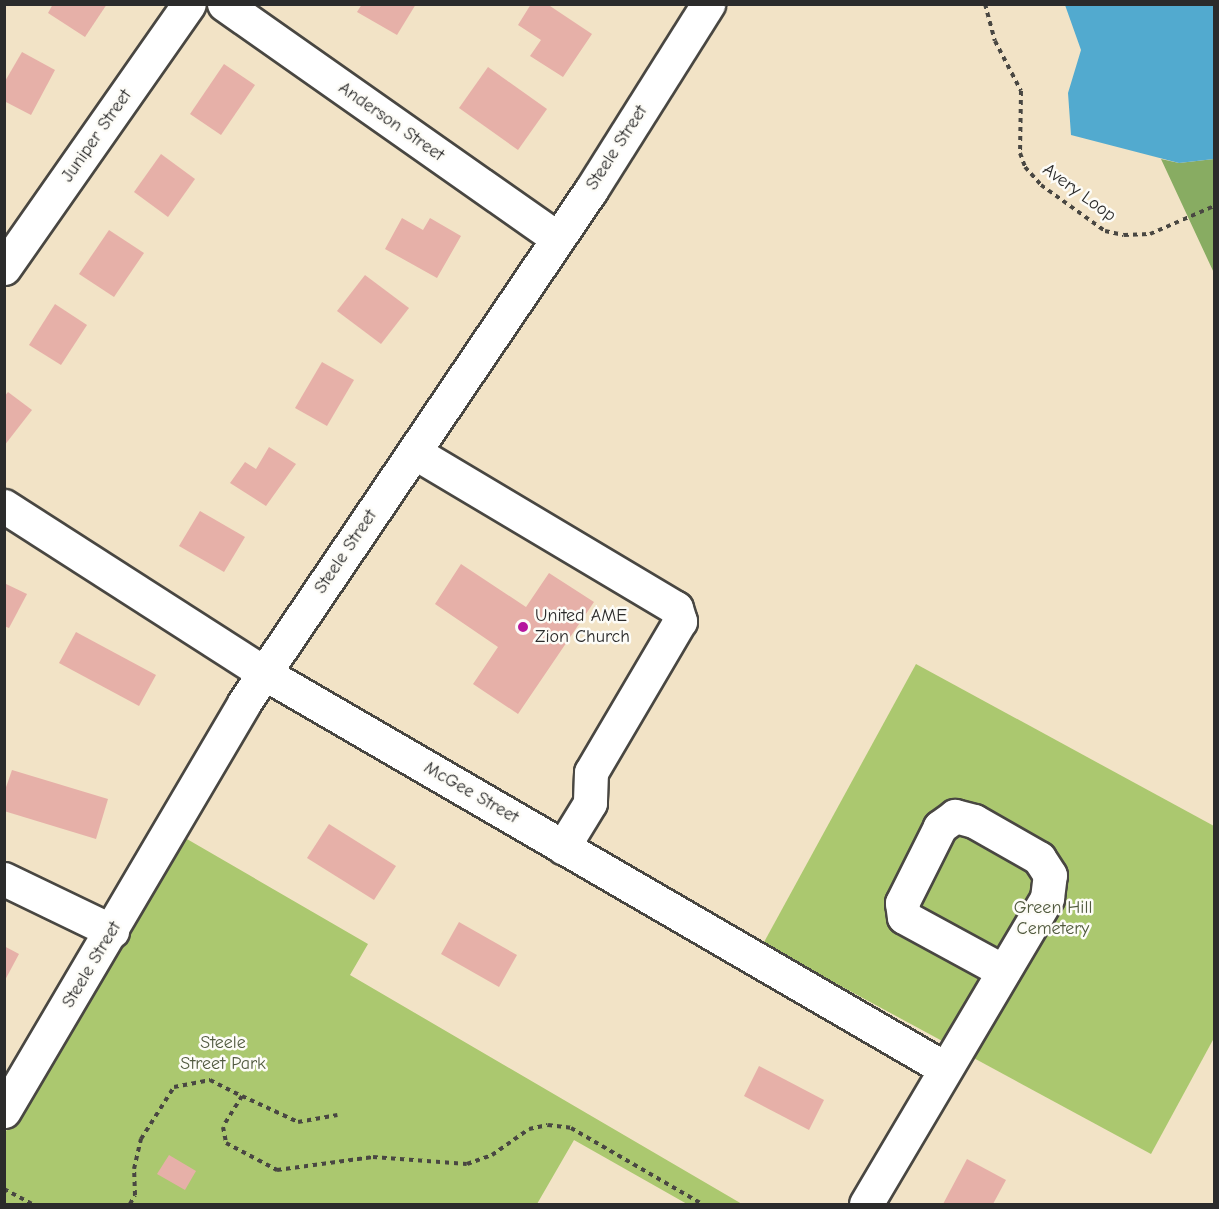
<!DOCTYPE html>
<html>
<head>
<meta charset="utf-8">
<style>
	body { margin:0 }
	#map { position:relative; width:1219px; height:1209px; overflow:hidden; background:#f2e3c6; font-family:"Comic Neue",sans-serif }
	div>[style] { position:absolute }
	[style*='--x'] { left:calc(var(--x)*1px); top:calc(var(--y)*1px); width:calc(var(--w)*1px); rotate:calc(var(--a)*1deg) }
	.green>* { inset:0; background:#abc86f }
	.forest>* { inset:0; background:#88ac62 }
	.water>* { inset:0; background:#52aacf }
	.building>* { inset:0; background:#e6b0a8 }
	.path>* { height:4px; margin-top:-2px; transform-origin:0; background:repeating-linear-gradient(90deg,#494742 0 4.5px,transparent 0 9px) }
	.roads { filter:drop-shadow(2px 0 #494742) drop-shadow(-2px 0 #494742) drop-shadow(0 2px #494742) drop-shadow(0 -2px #494742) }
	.minor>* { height:33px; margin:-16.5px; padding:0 16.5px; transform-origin:16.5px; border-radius:16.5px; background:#fff }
	.dots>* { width:16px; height:16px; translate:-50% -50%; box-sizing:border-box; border:3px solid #fdfcf7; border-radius:50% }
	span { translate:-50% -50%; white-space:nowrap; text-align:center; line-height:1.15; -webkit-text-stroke:5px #fdfcf7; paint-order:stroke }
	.street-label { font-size:18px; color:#2b2b2b }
	.poi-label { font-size:18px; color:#2b2b2b }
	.left { translate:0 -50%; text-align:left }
	.park-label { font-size:18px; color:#515a3f }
	.frame { position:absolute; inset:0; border:6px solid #2b2b2b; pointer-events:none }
</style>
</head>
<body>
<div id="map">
	<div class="green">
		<i style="clip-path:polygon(916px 664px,1214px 826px,1214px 1038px,1151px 1154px,763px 944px)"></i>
		<i style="clip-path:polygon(180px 835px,368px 944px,350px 975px,742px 1204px,687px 1204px,574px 1140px,537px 1204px,5px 1204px,5px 1133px)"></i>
	</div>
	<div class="forest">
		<i style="clip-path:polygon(1161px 159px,1179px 163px,1214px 159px,1214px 273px)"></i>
	</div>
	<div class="water">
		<i style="clip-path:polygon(1065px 5px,1214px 5px,1214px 159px,1179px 163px,1071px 135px,1068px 93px,1081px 50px)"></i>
	</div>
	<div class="building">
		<i style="clip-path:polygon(53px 4px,107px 4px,85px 37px,48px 13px)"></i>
		<i style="clip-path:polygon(362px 4px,416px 4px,397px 35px,357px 12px)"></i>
		<i style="clip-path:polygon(531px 4px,547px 4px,592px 34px,563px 77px,530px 56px,541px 40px,518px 25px)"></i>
		<i style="clip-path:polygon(22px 52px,55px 70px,31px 115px,4px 101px,4px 83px)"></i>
		<i style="clip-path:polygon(224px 64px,255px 85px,221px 135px,190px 114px)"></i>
		<i style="clip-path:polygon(488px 67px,547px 109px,518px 150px,459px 108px)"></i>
		<i style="clip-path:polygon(161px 154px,195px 179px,168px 217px,134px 192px)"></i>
		<i style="clip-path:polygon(402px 218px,423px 230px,430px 218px,461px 236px,437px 278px,385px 249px)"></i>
		<i style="clip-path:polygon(109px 230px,144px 253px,114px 297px,79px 274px)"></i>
		<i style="clip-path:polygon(365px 275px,409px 308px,381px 344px,337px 311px)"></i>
		<i style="clip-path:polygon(55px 304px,87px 325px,61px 365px,29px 345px)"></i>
		<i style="clip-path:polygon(322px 362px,354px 380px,327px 426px,295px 408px)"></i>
		<i style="clip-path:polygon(8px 392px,32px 410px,4px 446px,4px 397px)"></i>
		<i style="clip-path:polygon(269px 447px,296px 464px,266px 506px,230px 483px,245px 462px,256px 469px)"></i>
		<i style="clip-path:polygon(200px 511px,245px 537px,224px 572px,179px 546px)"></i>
		<i style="clip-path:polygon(461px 564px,526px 607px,549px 573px,594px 602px,518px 714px,473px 684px,498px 647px,435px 604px)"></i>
		<i style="clip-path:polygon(4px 583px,27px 594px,9px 628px,4px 626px)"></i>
		<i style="clip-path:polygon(76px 632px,156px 675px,139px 706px,59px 663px)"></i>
		<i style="clip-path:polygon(12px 770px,108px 799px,96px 839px,4px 811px,4px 793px)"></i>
		<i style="clip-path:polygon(329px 824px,396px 866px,374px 900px,307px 858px)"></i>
		<i style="clip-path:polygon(459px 922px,517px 955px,499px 987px,441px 954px)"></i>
		<i style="clip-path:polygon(4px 946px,19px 954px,4px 982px)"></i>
		<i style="clip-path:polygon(759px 1066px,824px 1100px,809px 1130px,744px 1096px)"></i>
		<i style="clip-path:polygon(169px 1155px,196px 1171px,185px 1190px,157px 1174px)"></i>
		<i style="clip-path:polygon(967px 1159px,1006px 1180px,993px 1204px,943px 1204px)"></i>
	</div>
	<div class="path">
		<i style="--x:985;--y:4;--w:38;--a:75"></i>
		<i style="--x:995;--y:41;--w:56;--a:62.5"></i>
		<i style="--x:1021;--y:91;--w:62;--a:90.9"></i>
		<i style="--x:1020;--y:153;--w:15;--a:70"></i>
		<i style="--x:1025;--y:167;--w:24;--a:48"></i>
		<i style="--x:1041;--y:185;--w:79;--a:35.7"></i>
		<i style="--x:1105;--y:231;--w:19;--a:12"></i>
		<i style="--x:1124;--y:235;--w:26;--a:-2"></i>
		<i style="--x:1150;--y:234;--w:70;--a:-23.6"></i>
		<i style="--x:242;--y:1096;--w:62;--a:24.9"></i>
		<i style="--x:298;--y:1122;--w:40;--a:-10"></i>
		<i style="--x:4;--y:1189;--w:32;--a:28"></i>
		<i style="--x:130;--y:1204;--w:10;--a:-61"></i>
		<i style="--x:135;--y:1195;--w:26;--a:-92"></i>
		<i style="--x:134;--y:1169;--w:31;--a:-77"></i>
		<i style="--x:141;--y:1139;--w:62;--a:-57.6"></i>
		<i style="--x:174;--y:1087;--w:37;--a:-11"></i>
		<i style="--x:210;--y:1080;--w:36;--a:27"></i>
		<i style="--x:242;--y:1096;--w:36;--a:122"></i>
		<i style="--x:223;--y:1127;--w:16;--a:79"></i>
		<i style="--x:226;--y:1143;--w:58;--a:27.9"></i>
		<i style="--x:277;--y:1170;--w:97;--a:-7.7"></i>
		<i style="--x:373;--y:1157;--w:94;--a:4.3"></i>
		<i style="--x:467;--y:1164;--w:27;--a:-20"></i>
		<i style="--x:492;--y:1155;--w:45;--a:-35.1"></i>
		<i style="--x:529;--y:1129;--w:19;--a:-12"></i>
		<i style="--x:548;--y:1125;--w:23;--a:7"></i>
		<i style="--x:571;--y:1128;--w:151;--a:30.1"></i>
	</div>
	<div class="roads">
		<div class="minor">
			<i style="--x:224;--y:4;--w:408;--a:35.1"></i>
			<i style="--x:4;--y:268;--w:322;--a:-55"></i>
			<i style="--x:414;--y:452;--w:305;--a:30.8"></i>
			<i style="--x:676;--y:608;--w:14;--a:73"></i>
			<i style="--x:680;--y:621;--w:175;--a:120.5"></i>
			<i style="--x:591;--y:772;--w:31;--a:92"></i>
			<i style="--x:590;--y:803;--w:52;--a:121.5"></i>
			<i style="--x:4;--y:506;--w:309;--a:32.7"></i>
			<i style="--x:264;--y:673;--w:786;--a:30.15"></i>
			<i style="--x:4;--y:879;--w:120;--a:25.7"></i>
			<i style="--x:4;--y:1111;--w:473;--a:-59.5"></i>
			<i style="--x:244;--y:703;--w:619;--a:-55.93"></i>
			<i style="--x:591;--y:190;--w:220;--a:-57.8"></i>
			<i style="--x:866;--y:1204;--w:356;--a:-59.4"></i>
			<i style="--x:1047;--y:898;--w:23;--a:-83"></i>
			<i style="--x:1050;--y:875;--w:20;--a:-123"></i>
			<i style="--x:1039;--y:858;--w:75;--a:-150.4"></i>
			<i style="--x:974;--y:821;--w:20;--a:-165"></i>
			<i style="--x:955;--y:816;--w:19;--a:144"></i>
			<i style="--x:940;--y:827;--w:85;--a:116.6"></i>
			<i style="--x:902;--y:903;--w:14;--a:82"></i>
			<i style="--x:904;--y:917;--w:113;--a:28.6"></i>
		</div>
	</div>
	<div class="dots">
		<i style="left:523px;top:627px;background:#b5179e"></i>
	</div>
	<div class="street-label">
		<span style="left:391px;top:122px;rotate:35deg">Anderson Street</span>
		<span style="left:97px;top:136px;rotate:-55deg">Juniper Street</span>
		<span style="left:617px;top:148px;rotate:-57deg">Steele Street</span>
		<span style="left:1079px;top:193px;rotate:36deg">Avery Loop</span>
		<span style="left:346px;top:552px;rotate:-56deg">Steele Street</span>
		<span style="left:471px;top:793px;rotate:30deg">McGee Street</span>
		<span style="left:92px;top:965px;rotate:-59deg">Steele Street</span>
	</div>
	<div class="poi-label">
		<span class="left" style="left:535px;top:627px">United AME<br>Zion Church</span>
	</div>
	<div class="park-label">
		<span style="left:1053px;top:919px">Green Hill<br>Cemetery</span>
		<span style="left:223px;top:1054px">Steele<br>Street Park</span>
	</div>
	<div class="frame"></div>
</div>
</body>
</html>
